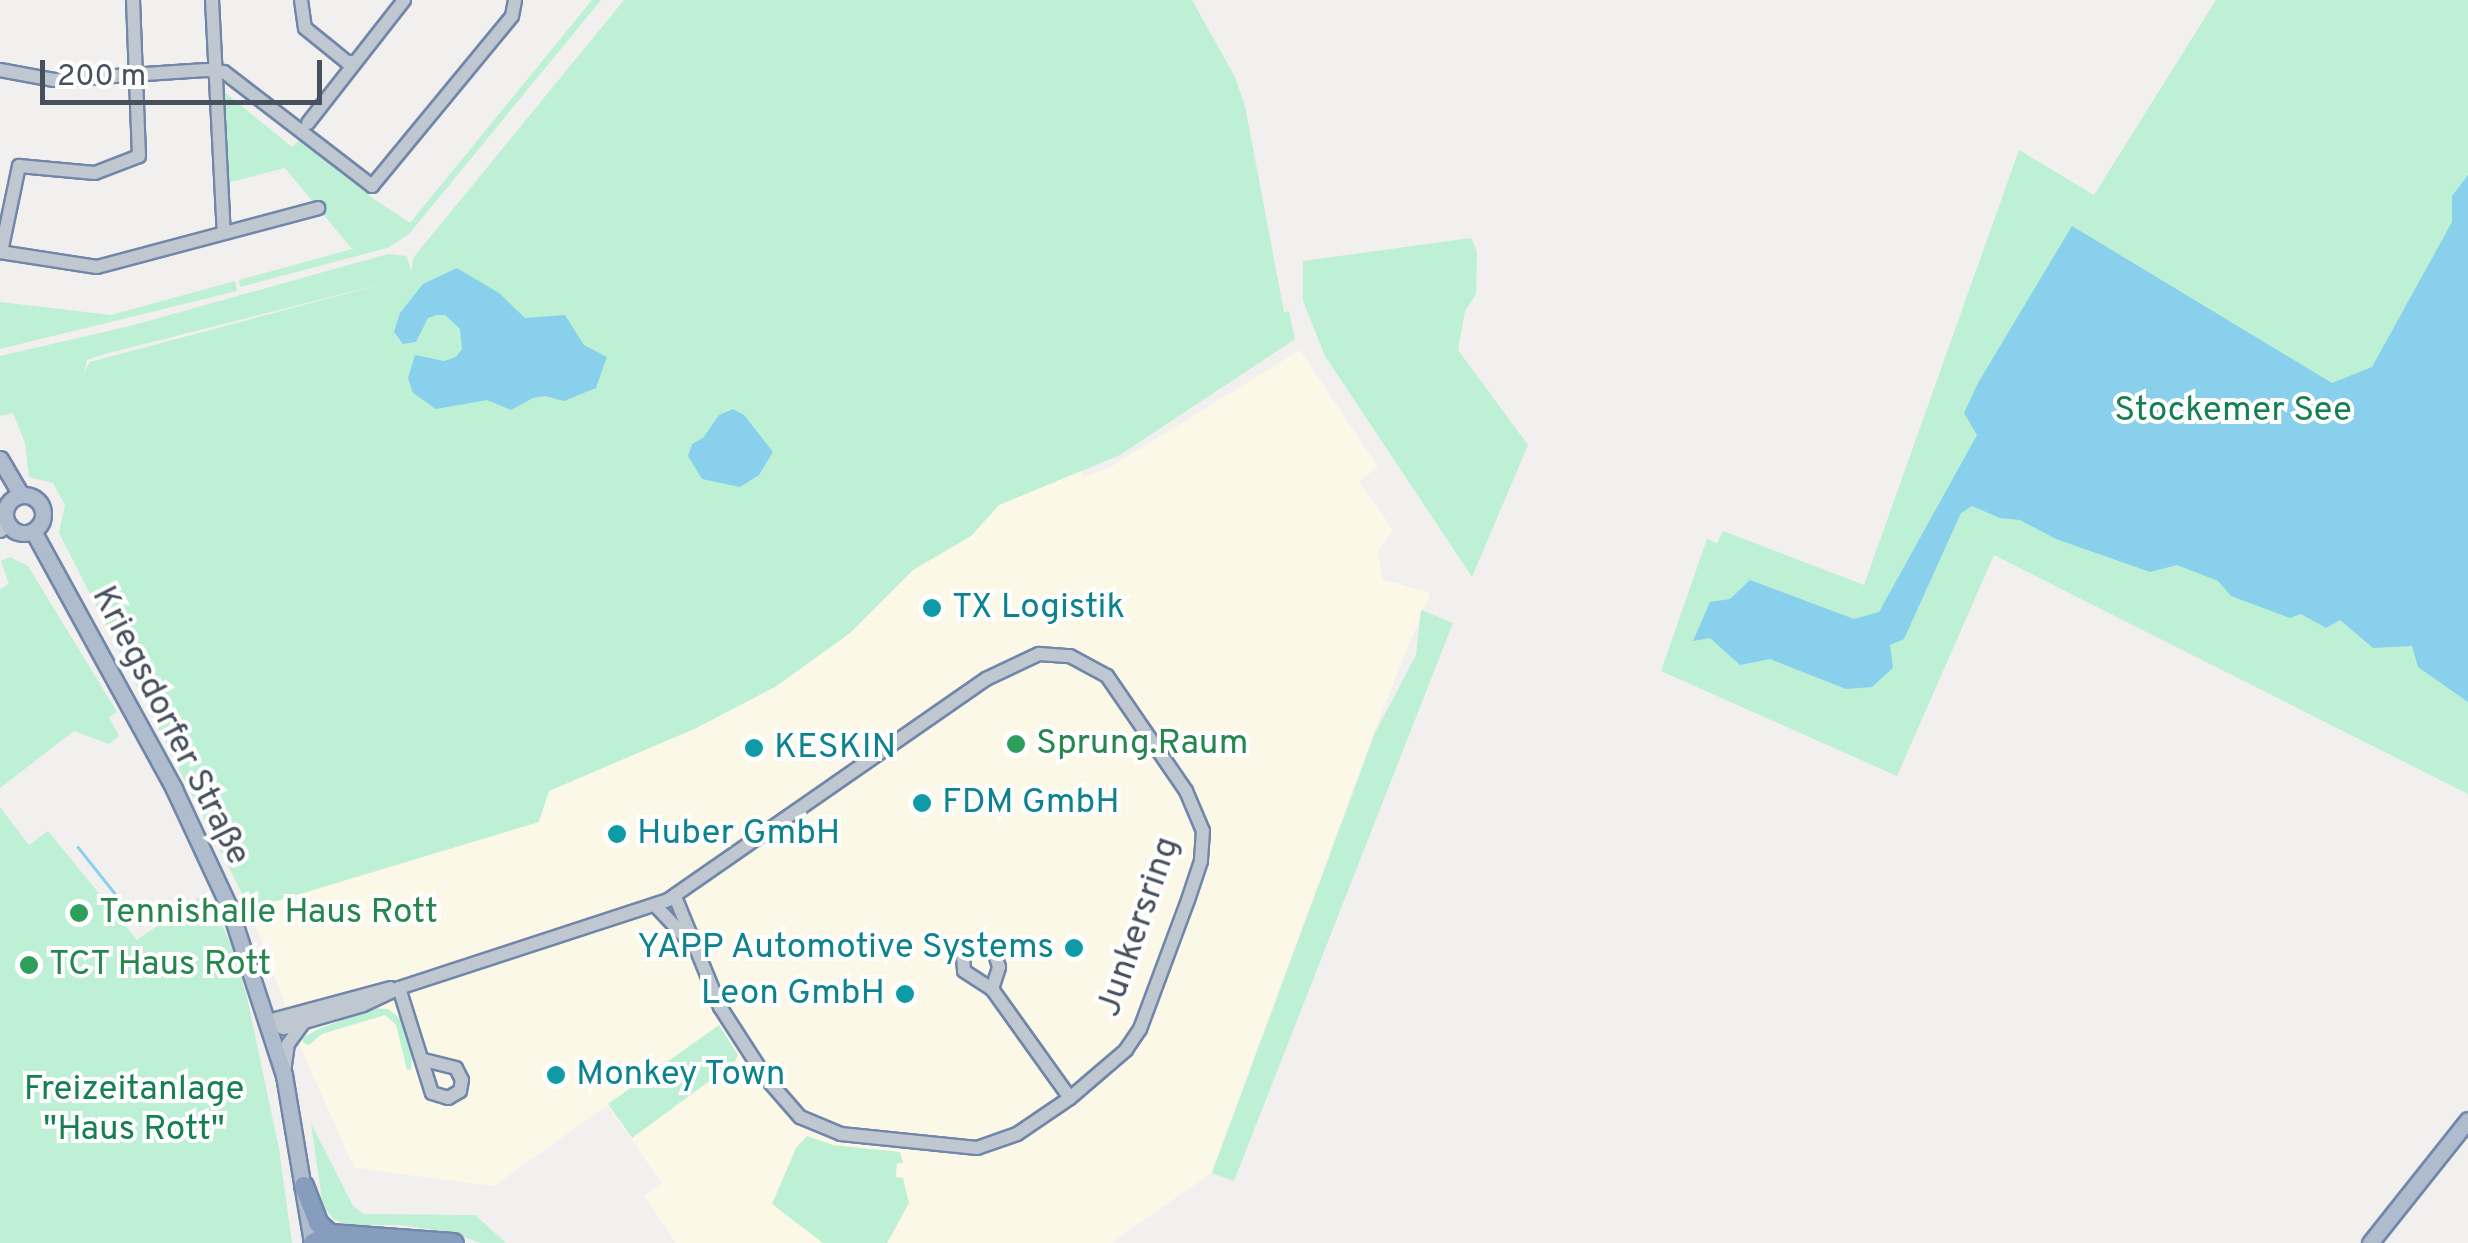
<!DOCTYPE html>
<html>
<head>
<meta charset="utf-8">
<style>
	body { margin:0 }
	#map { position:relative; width:2468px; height:1243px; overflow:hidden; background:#f2efef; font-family:Overpass,sans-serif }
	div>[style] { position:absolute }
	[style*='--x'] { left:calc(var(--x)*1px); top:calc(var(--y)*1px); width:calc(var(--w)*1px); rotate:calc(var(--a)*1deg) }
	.commercial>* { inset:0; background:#fcf8e8 }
	.green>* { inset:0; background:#bdf0d5 }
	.water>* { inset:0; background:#89d0ed }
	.stream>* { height:2.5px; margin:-1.25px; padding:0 1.25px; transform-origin:1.25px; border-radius:1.25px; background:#89d0ed }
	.roads { filter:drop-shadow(2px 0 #7187aa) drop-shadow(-2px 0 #7187aa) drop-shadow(0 2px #7187aa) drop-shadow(0 -2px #7187aa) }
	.minor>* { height:12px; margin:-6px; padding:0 6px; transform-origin:6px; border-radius:6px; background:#bfc8d1 }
	.major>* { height:15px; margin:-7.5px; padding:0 7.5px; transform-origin:7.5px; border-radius:7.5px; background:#aebcce }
	.major>.ring { margin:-7.5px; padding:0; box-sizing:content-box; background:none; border:15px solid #aebcce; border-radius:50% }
	.highway>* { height:18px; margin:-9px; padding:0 9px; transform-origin:9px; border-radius:9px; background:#869dbe }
	.dots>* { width:28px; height:28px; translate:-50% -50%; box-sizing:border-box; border:5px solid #fff; border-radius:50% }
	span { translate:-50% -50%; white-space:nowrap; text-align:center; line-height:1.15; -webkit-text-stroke:8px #fff; paint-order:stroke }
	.park-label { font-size:35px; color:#168054 }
	.culture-label { font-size:35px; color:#0d838f }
	.left { translate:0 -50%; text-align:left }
	.right { translate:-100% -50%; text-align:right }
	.street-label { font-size:35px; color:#47505d }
	.leisure-label { font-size:35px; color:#27864d }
	.scale { position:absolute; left:40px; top:60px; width:282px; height:45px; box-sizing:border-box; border:5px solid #47505d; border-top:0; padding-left:12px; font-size:30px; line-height:35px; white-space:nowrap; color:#47505d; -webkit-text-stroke:8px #fff; paint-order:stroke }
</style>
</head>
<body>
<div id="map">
	<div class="commercial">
		<i style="clip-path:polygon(1300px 350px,1378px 467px,1359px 481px,1393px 530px,1378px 551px,1382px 579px,1430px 593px,1379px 719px,1211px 1173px,1112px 1243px,676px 1243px,644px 1196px,662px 1183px,607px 1105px,494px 1186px,354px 1168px,300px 1046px,250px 909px,538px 822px,549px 791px,694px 729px,775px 687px,850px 633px,913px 570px,971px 536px,999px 505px,1081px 470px,1084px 478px,1112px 466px)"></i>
	</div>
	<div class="green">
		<i style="clip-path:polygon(592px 0,601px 0,409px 234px,387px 248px,240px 287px,239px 280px,352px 249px,285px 168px,227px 183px,226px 111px,219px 111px,217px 86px,292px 147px,302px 137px,374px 199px,410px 223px)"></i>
		<i style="clip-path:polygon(evenodd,624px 0,1192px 0,1235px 77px,1245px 106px,1284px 312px,1289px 311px,1295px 339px,1120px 455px,999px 505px,971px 536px,913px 570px,850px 633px,775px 687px,694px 729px,549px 791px,539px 822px,250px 909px,59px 533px,65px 505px,53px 483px,29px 477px,25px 443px,13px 413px,0 416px,0 356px,130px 326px,388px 254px,407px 256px,411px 273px,413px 258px,624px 0,397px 280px,90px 362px,84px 372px,87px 360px,101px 355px,397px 280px)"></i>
		<i style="clip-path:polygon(2216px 0,2468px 0,2468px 794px,1994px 555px,1897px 776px,1661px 671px,1707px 539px,1717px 543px,1723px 531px,1864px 585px,2019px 150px,2094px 195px)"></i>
		<i style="clip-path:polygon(1471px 238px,1477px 251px,1476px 294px,1465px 311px,1458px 350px,1528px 445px,1472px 577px,1325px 356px,1303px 301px,1303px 261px)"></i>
		<i style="clip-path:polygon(235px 281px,237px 291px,0 349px,0 302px,111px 315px)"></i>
		<i style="clip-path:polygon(10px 557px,28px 566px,117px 712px,109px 717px,119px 736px,109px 744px,74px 731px,0 788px,0 589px,9px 584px,1px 561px)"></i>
		<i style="clip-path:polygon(1421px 610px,1453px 623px,1234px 1181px,1212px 1173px,1375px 733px,1416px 655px)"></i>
		<i style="clip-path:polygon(0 807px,29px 845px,48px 831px,137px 940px,206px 892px,232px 947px,247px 997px,279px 1149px,292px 1243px,0 1243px)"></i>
		<i style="clip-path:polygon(374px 1008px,388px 1009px,401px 1019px,412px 1053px,411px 1070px,407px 1070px,396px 1025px,385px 1015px,322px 1034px,309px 1045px,303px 1043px,303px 1038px,318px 1029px)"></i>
		<i style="clip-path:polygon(719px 1025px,738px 1055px,734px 1063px,632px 1138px,608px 1104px)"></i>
		<i style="clip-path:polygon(311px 1123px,353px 1206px,364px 1214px,475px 1215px,506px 1243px,481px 1243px,449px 1232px,400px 1225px,348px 1225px,334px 1219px,323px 1207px)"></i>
		<i style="clip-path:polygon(807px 1136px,833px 1145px,900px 1152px,903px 1163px,897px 1163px,896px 1177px,903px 1178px,909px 1203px,887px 1243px,823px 1243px,772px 1204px,796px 1148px)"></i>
	</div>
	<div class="water">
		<i style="clip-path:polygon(2468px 175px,2468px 702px,2418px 667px,2412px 646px,2373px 648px,2340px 620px,2326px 628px,2301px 614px,2290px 618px,2231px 596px,2218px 581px,2177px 565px,2150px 572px,2056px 539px,2020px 520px,2000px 518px,1972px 506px,1961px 513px,1904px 639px,1890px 645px,1893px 668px,1872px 687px,1846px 689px,1770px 659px,1740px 665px,1710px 638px,1693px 641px,1710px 602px,1730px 599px,1750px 580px,1854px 619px,1879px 612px,1977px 435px,1964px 413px,1978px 383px,2072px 226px,2332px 383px,2372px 367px,2452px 222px,2452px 196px)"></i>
		<i style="clip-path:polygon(457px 268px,499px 293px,525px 318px,565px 315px,584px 345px,607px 357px,596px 388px,564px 401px,545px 396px,533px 398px,511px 410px,487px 400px,436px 409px,413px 393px,408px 378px,415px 355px,444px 361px,456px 357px,462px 349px,460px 329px,445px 315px,437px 315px,428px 318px,416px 342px,403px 344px,394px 332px,400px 313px,423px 284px)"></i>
		<i style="clip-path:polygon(733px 409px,744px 415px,773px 452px,759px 475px,740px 487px,702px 479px,688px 456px,692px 444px,703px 438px,719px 415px)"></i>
	</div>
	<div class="stream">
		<i style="--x:78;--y:847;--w:75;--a:51.5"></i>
	</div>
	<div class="roads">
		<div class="minor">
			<i style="--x:212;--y:0;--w:233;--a:87.1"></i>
			<i style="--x:301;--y:0;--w:28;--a:82"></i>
			<i style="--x:305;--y:28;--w:54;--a:39"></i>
			<i style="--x:347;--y:62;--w:7;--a:0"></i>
			<i style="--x:0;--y:70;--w:55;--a:10.5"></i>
			<i style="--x:54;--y:80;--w:152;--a:-3.8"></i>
			<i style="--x:206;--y:70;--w:18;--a:6"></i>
			<i style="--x:224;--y:72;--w:187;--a:37.6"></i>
			<i style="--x:372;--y:186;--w:220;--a:-50.5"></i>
			<i style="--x:512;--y:16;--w:16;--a:-79"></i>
			<i style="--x:308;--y:123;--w:156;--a:-52"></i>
			<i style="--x:0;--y:252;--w:98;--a:8.8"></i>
			<i style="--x:97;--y:267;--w:229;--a:-14.9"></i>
			<i style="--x:1;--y:252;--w:88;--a:-78.2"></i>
			<i style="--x:19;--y:166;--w:76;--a:5.3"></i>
			<i style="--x:95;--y:173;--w:47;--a:-21.1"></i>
			<i style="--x:139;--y:156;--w:156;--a:-92.2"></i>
			<i style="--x:0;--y:531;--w:11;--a:-34"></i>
			<i style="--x:655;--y:905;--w:42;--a:46.9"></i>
			<i style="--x:399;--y:988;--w:110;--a:72.6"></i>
			<i style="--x:432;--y:1093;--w:17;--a:17"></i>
			<i style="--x:448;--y:1098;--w:14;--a:-30"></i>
			<i style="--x:460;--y:1091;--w:11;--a:-80"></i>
			<i style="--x:462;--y:1080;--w:13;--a:-117"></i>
			<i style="--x:456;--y:1068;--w:34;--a:-166"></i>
			<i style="--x:992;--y:989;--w:23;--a:-72"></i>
			<i style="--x:999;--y:967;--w:14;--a:-107"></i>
			<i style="--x:995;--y:954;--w:15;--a:-152"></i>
			<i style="--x:982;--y:947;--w:13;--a:171"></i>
			<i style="--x:969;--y:949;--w:9;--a:131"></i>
			<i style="--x:963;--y:956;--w:15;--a:86"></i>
			<i style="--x:964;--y:971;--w:33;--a:33"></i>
			<i style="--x:992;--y:989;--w:134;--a:54.4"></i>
			<i style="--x:268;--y:1021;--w:17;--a:24"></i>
			<i style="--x:284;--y:1028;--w:82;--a:-16.2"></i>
			<i style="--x:363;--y:1005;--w:40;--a:-25"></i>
			<i style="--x:399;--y:988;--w:283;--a:-18.1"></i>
			<i style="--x:668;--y:900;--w:387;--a:-34.8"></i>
			<i style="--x:986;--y:679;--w:59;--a:-25.3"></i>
			<i style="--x:1039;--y:654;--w:31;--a:4"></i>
			<i style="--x:1070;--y:656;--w:42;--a:28.4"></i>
			<i style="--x:1107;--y:676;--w:140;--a:55.5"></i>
			<i style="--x:1186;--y:791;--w:43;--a:67"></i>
			<i style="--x:1203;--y:831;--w:30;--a:94"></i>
			<i style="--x:1201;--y:861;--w:41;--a:108.4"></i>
			<i style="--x:1188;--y:900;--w:138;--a:110.4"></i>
			<i style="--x:1140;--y:1029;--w:25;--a:124"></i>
			<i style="--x:1126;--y:1050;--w:74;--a:139.4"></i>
			<i style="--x:1070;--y:1098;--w:64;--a:145.8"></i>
			<i style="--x:1017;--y:1134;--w:42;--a:160.7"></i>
			<i style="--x:977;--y:1148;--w:137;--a:-174.1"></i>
			<i style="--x:841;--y:1134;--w:44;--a:-157.5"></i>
			<i style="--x:800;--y:1117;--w:52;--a:-131.1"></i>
			<i style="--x:766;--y:1078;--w:85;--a:-122.9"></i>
			<i style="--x:720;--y:1007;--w:119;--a:-112.2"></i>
			<i style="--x:268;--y:1021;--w:127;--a:-15"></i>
			<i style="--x:284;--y:1072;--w:28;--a:-82"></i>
			<i style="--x:288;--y:1044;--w:26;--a:-54"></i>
		</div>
		<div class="major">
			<i style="--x:0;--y:459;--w:42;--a:59.7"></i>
			<i class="ring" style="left:5px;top:495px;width:23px;height:23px"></i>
			<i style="--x:33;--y:531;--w:294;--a:61.3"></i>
			<i style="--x:174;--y:789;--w:130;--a:65"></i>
			<i style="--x:229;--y:907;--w:177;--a:71.9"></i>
			<i style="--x:284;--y:1075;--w:170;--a:80.5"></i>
			<i style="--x:2370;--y:1243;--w:157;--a:-51.5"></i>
		</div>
		<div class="highway">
			<i style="--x:304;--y:1186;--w:40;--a:69"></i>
			<i style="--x:318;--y:1223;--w:16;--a:43"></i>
			<i style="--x:313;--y:1243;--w:19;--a:-28"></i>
			<i style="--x:330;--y:1234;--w:124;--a:4.2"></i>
		</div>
	</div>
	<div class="dots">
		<i style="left:932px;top:608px;background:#0f9aa8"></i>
		<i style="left:1016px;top:744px;background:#2e9e5b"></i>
		<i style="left:754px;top:748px;background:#0f9aa8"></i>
		<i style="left:922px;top:803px;background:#0f9aa8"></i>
		<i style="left:617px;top:834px;background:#0f9aa8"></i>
		<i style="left:79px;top:913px;background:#2e9e5b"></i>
		<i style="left:1074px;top:948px;background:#0f9aa8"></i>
		<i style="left:29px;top:965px;background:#2e9e5b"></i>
		<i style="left:905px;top:994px;background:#0f9aa8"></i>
		<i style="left:556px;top:1075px;background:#0f9aa8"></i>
	</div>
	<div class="park-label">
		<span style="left:2233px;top:411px">Stockemer See</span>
		<span style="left:134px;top:1110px">Freizeitanlage<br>"Haus Rott"</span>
	</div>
	<div class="culture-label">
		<span class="left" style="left:952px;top:608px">TX Logistik</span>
		<span class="left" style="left:774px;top:748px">KESKIN</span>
		<span class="left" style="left:942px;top:803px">FDM GmbH</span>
		<span class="left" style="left:637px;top:834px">Huber GmbH</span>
		<span class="right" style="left:1054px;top:948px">YAPP Automotive Systems</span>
		<span class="right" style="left:885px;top:994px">Leon GmbH</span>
		<span class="left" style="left:576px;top:1075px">Monkey Town</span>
	</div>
	<div class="street-label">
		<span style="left:170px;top:726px;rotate:63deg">Kriegsdorfer Straße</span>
		<span style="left:1139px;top:927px;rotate:-71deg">Junkersring</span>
	</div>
	<div class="leisure-label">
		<span class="left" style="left:1036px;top:744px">Sprung.Raum</span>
		<span class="left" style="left:99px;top:913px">Tennishalle Haus Rott</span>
		<span class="left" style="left:49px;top:965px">TCT Haus Rott</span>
	</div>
	<div class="scale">200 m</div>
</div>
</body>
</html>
